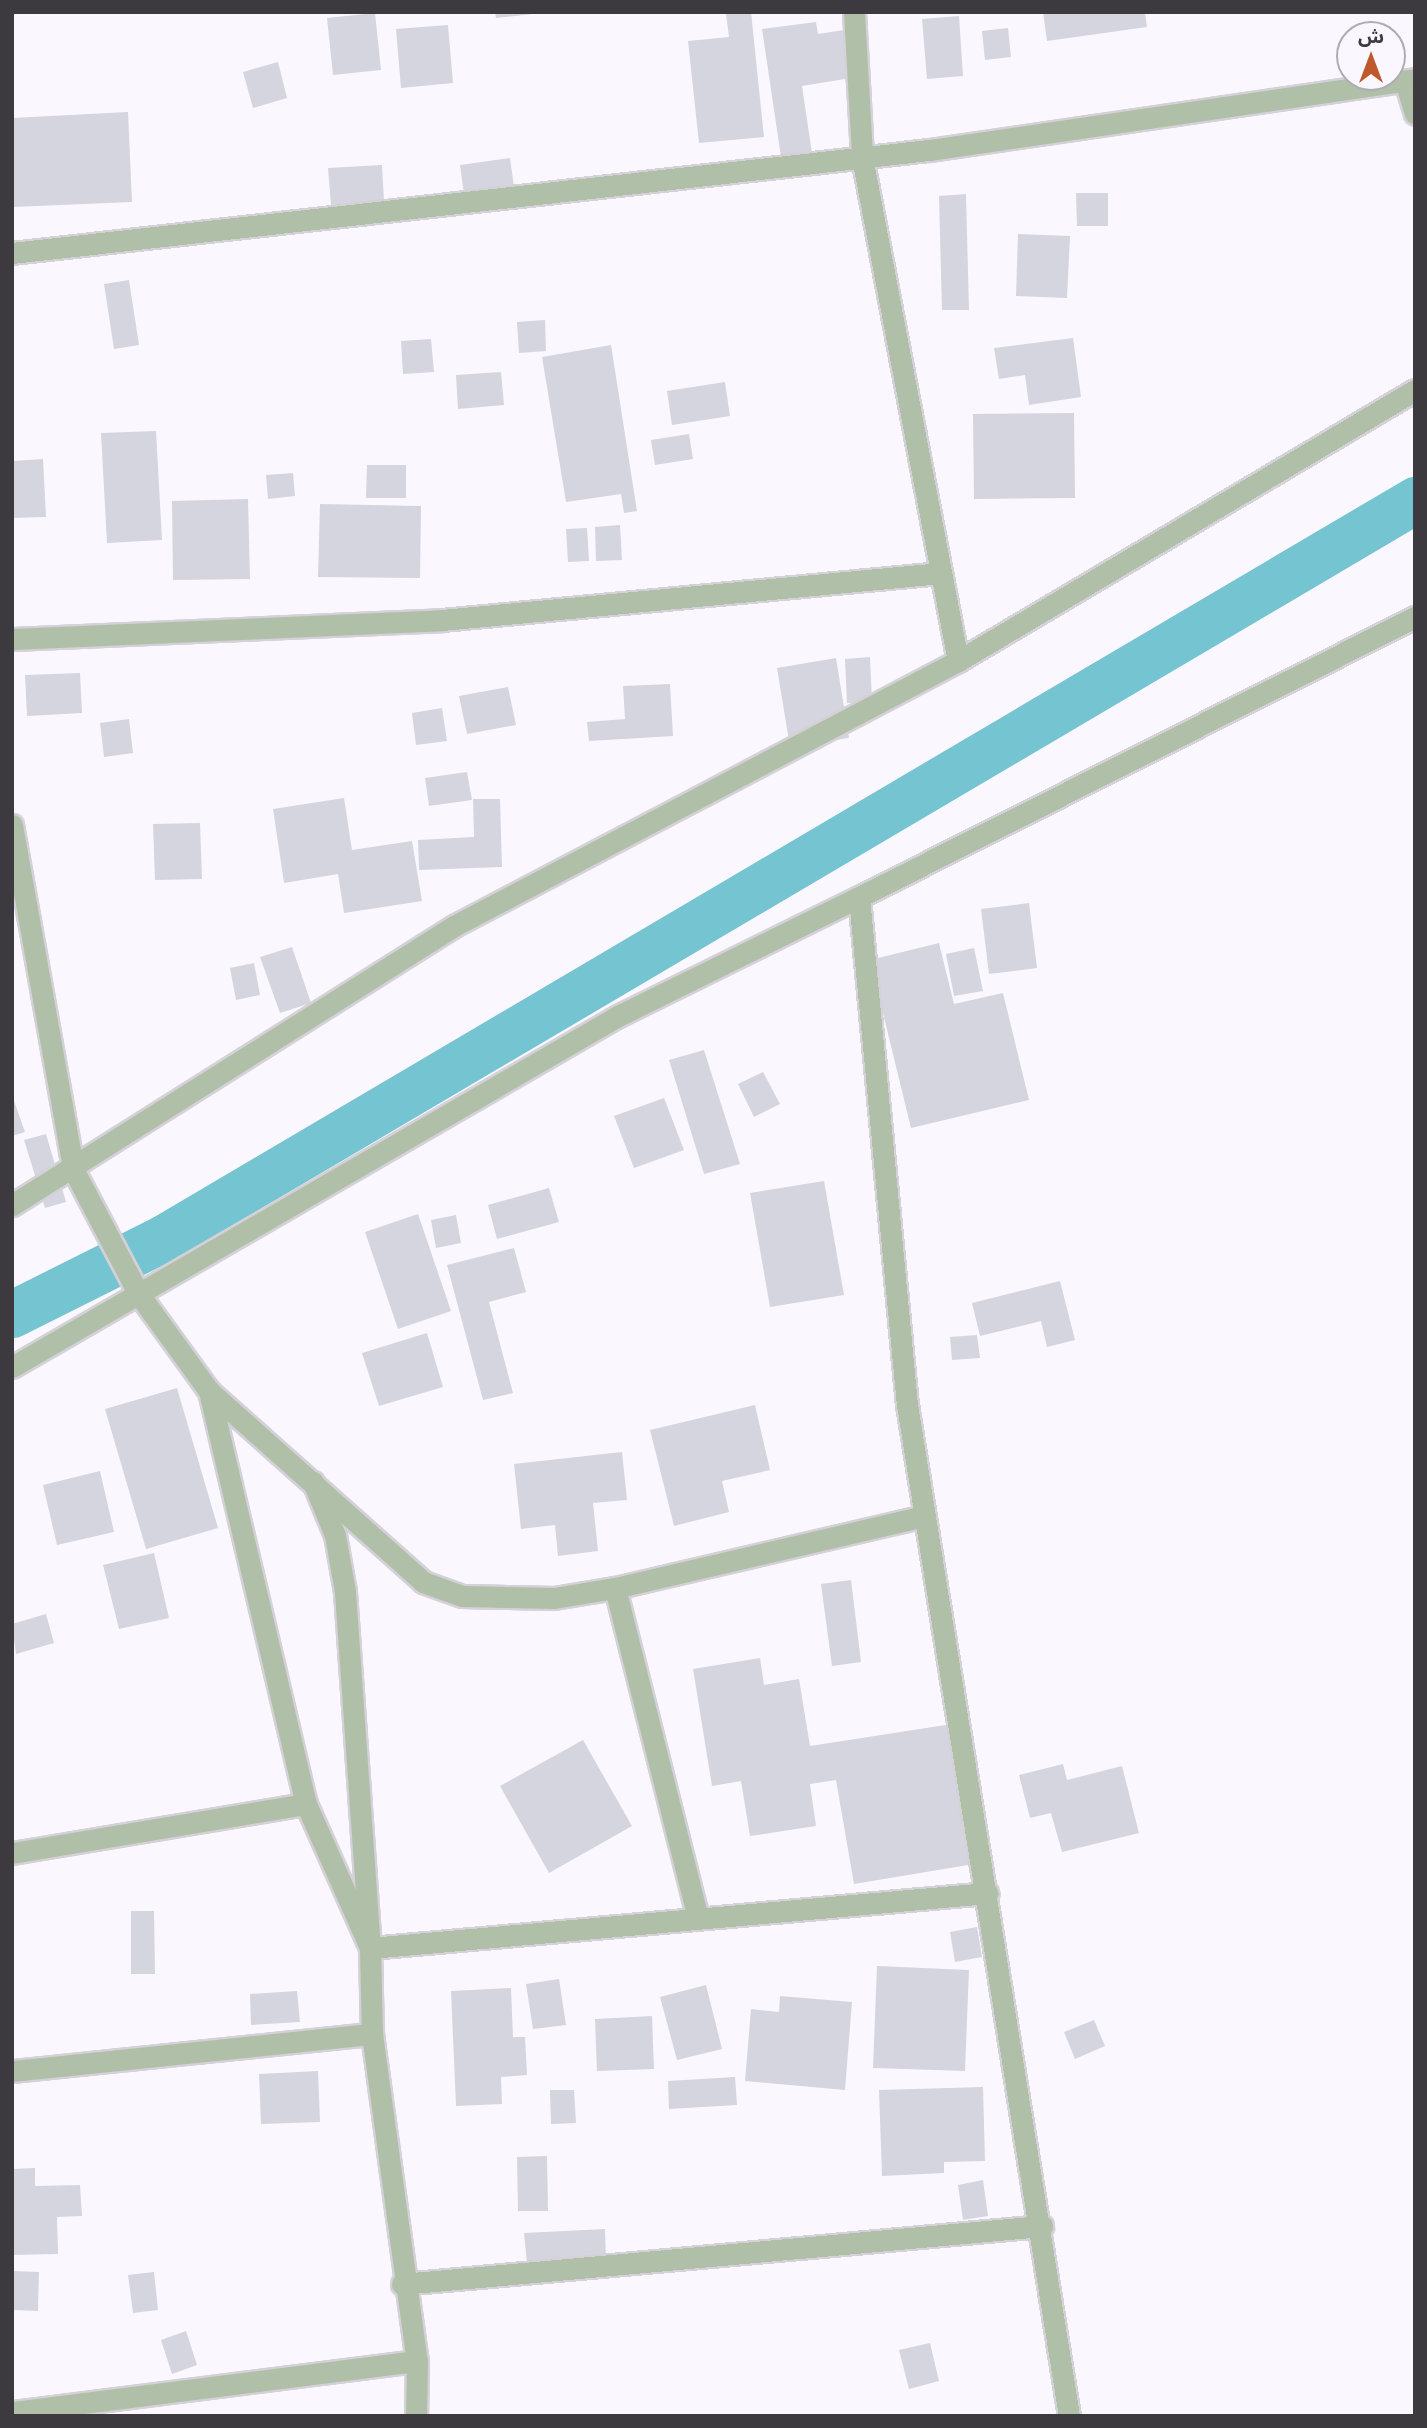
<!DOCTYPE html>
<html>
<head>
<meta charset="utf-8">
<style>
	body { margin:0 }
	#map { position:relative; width:1427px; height:2428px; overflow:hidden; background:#fbf7ff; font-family:"Roboto Serif","Noto Sans Arabic",serif }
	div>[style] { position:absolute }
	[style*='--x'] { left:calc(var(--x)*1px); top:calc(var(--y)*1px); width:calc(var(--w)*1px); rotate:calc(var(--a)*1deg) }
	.canal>* { height:47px; margin:-23.5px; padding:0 23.5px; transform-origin:23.5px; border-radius:23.5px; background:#75c4d1 }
	.building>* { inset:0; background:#d4d5df }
	.roads { filter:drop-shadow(2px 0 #d5d1d8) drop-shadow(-2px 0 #d5d1d8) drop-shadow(0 2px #d5d1d8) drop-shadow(0 -2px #d5d1d8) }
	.street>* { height:21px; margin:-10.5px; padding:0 10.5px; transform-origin:10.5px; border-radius:10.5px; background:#b0bfa8 }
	span { translate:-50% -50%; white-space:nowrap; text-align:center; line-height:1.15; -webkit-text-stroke:6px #fbf7ff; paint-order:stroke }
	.frame { position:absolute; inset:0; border:14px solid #3c3a3e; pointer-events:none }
	.north { position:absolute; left:1336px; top:21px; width:70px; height:70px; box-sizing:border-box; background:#fbf7ff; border:2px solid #afabb2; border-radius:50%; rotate:0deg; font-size:19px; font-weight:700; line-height:28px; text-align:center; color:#3c3a3e }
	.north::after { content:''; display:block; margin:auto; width:24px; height:32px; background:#bf582d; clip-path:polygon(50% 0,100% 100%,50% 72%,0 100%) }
</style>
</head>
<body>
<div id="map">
	<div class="canal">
		<i style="--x:12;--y:1314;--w:168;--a:-26.6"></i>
		<i style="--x:162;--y:1239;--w:1455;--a:-30.53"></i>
	</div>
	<div class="building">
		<i style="clip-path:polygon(495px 12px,532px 12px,532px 14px,496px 18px)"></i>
		<i style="clip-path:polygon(742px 12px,751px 12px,764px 137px,699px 143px,688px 41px,729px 37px,726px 14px)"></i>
		<i style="clip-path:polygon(1043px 12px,1145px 12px,1147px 27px,1047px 41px)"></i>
		<i style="clip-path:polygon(375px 13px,381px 70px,333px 75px,327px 18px)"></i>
		<i style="clip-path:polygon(959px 16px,963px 76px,927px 79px,922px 19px)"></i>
		<i style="clip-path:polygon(816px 22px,818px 34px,844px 30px,851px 78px,802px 86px,812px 153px,781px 157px,762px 29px)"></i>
		<i style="clip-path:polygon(448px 25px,453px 83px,401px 88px,396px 29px)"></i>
		<i style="clip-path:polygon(1008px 28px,1011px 57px,985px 60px,982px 31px)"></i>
		<i style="clip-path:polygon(278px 62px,287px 98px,253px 108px,243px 72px)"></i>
		<i style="clip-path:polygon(128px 112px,132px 202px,13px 207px,12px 118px)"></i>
		<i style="clip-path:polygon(510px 158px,514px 187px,464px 194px,460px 165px)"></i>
		<i style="clip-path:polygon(382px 165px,384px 202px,331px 205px,328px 168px)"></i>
		<i style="clip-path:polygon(1076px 193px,1108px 193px,1108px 226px,1077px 226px)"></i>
		<i style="clip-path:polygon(966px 194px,969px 310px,942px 310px,939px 196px)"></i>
		<i style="clip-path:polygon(1018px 234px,1070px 236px,1067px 298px,1016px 296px)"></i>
		<i style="clip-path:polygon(129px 280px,139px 345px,114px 349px,104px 284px)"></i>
		<i style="clip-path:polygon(545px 320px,546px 351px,519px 353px,517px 322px)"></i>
		<i style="clip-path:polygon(1073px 338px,1081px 397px,1029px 405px,1025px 375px,999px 379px,994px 348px)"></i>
		<i style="clip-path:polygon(431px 339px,434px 372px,403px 374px,401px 341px)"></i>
		<i style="clip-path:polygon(611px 345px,637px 511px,624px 513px,621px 494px,566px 502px,542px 357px)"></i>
		<i style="clip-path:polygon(501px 372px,504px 405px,458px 409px,456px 375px)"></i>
		<i style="clip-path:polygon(725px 382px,730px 416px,672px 425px,667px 391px)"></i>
		<i style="clip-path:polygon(1074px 413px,1075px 498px,974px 499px,973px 414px)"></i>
		<i style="clip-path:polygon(156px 431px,162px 540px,107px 543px,101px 433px)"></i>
		<i style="clip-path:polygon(689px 434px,693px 459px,655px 465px,651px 440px)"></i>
		<i style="clip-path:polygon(43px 459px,46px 517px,13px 518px,12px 461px)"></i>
		<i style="clip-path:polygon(367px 465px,406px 465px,406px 498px,366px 498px)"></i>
		<i style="clip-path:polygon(293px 473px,295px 496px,268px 499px,266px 475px)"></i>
		<i style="clip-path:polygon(248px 499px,250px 579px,173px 580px,172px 501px)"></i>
		<i style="clip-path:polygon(320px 504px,421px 506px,420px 578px,318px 577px)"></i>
		<i style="clip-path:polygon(620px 525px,622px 560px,596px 561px,595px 527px)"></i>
		<i style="clip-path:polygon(587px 528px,589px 561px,568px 562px,566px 529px)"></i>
		<i style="clip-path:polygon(870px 657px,872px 702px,847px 703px,845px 659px)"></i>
		<i style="clip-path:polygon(836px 658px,849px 738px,790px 747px,777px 668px)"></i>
		<i style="clip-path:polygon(80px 673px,82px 713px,27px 716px,25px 675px)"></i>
		<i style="clip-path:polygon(670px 684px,673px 736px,589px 741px,587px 722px,625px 719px,623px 686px)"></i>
		<i style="clip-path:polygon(508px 687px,516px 725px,467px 734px,459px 696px)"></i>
		<i style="clip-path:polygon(442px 708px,447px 741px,416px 745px,412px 713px)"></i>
		<i style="clip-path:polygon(129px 719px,133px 753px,104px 757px,100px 723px)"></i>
		<i style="clip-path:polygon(467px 772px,472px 800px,429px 806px,425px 778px)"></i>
		<i style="clip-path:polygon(344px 798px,352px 850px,412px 841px,422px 901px,344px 913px,338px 874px,284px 883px,273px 809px)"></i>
		<i style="clip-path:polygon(473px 799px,500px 799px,502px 867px,419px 870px,418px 840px,474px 837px)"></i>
		<i style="clip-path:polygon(200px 823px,202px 879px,155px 880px,153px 824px)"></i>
		<i style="clip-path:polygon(1029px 903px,1037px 968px,989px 974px,981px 909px)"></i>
		<i style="clip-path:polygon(939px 943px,954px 1004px,1003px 993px,1029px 1100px,911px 1128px,870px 960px)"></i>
		<i style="clip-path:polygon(292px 947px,311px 1003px,280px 1013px,260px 957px)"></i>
		<i style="clip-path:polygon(974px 948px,983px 991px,954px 996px,946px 954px)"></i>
		<i style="clip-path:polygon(254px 963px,260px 995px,236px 1000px,230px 968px)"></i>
		<i style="clip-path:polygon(704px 1050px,740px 1164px,704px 1174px,669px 1060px)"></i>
		<i style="clip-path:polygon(763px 1072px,780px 1104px,754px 1117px,738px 1084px)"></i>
		<i style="clip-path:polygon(12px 1095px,25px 1132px,12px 1136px)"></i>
		<i style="clip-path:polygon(664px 1098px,684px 1150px,634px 1168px,614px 1116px)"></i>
		<i style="clip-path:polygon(46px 1134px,66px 1202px,45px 1208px,24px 1140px)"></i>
		<i style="clip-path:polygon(824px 1181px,844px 1295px,770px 1307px,750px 1193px)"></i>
		<i style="clip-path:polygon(549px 1188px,559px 1222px,497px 1239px,488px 1205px)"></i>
		<i style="clip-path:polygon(418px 1214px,451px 1311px,398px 1329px,365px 1232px)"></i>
		<i style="clip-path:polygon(456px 1215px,461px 1243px,436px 1248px,431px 1220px)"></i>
		<i style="clip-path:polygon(514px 1248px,526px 1292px,489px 1302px,513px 1393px,483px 1400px,447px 1265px)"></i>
		<i style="clip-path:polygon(1060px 1281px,1075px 1340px,1047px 1347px,1041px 1321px,980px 1336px,972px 1303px)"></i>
		<i style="clip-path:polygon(427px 1333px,443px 1387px,379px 1406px,362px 1353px)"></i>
		<i style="clip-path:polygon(977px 1335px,980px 1358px,952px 1360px,950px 1337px)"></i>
		<i style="clip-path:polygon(177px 1388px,218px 1528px,146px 1549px,105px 1409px)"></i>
		<i style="clip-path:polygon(755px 1405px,770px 1470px,722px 1481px,729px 1512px,674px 1526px,650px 1430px)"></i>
		<i style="clip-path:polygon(622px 1452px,627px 1500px,593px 1503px,598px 1551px,558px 1556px,555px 1525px,521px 1529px,514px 1464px)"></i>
		<i style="clip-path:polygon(100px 1471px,114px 1532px,57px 1545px,43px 1485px)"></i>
		<i style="clip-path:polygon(154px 1553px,169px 1618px,119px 1629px,103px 1565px)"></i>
		<i style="clip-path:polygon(851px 1580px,861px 1662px,832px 1666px,821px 1584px)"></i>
		<i style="clip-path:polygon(46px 1614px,54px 1643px,16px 1654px,12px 1624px)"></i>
		<i style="clip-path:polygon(760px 1658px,764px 1685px,799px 1679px,810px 1746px,952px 1724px,974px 1864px,854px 1884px,836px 1780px,810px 1784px,816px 1826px,750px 1836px,741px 1781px,712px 1786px,693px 1669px)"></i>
		<i style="clip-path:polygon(583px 1740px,632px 1826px,549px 1873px,500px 1786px)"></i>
		<i style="clip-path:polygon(1063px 1764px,1067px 1780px,1122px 1766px,1139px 1833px,1062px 1852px,1051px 1813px,1030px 1818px,1019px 1775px)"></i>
		<i style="clip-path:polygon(131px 1911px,154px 1911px,155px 1974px,131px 1974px)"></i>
		<i style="clip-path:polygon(977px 1927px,982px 1957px,955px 1962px,950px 1932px)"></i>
		<i style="clip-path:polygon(877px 1966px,969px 1970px,965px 2071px,873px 2068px)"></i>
		<i style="clip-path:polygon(559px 1979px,566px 2025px,533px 2029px,526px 1984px)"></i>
		<i style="clip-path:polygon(706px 1985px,722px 2049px,677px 2060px,660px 1997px)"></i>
		<i style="clip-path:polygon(511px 1988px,513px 2037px,525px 2037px,527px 2075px,501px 2077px,502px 2104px,456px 2106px,451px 1991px)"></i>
		<i style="clip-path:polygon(297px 1991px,300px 2022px,251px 2025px,250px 1994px)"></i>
		<i style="clip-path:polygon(780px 1996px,852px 2002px,845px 2090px,745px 2081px,751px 2009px,779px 2012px)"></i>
		<i style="clip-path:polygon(652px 2016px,654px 2069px,597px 2071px,595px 2019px)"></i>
		<i style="clip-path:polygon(1094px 2020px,1105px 2046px,1075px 2059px,1064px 2032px)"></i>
		<i style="clip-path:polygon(318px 2071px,320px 2122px,261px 2124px,259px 2074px)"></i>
		<i style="clip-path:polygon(735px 2077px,737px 2105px,669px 2109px,668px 2081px)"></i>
		<i style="clip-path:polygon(983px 2087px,985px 2161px,944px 2162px,944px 2173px,882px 2176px,879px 2090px)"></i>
		<i style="clip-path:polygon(550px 2090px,574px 2090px,576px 2123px,551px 2124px)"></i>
		<i style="clip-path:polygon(547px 2156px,548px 2211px,518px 2211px,517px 2157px)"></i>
		<i style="clip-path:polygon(35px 2168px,35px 2186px,80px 2185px,82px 2216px,57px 2217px,58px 2254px,12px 2255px,12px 2169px)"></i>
		<i style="clip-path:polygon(983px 2180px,988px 2216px,963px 2220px,958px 2185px)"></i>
		<i style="clip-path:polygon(605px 2229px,606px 2260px,527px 2263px,524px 2233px)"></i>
		<i style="clip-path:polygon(12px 2271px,39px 2272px,38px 2311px,12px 2310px)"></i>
		<i style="clip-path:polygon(154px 2272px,158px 2310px,133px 2313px,128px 2275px)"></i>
		<i style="clip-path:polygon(186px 2331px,197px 2365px,172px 2374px,161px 2340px)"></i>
		<i style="clip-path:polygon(930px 2343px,939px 2381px,909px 2389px,899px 2350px)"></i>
	</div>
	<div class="roads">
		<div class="street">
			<i style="--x:854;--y:12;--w:145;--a:86.8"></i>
			<i style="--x:862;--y:157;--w:513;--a:79.22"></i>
			<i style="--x:1405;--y:81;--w:34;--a:73"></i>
			<i style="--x:12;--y:253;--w:923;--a:-6.41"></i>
			<i style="--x:929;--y:150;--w:491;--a:-8.3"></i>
			<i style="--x:12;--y:639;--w:430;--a:-2.5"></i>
			<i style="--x:442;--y:620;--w:501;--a:-5.38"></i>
			<i style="--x:12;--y:825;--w:349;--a:79.9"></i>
			<i style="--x:73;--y:1169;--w:140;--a:62.3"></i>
			<i style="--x:138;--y:1293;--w:121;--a:54.1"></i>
			<i style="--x:209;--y:1391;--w:424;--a:76.8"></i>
			<i style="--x:306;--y:1804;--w:158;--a:66"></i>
			<i style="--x:370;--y:1948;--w:86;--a:88.7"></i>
			<i style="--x:372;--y:2034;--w:330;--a:82.2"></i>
			<i style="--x:417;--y:2361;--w:55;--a:91"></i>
			<i style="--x:12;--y:1205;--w:523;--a:-32.26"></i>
			<i style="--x:454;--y:926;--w:569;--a:-27.74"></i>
			<i style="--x:958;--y:661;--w:531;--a:-30.67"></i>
			<i style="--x:12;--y:1367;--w:700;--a:-30.08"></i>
			<i style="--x:618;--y:1016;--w:269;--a:-26.3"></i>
			<i style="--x:209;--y:1391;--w:287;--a:41.7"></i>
			<i style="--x:423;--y:1582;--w:41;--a:19.7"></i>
			<i style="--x:462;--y:1596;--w:92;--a:1.2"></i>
			<i style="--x:554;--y:1598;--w:62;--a:-9.3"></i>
			<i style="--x:615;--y:1588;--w:318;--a:-13.1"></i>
			<i style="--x:313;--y:1482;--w:57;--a:67.5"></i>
			<i style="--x:335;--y:1535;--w:58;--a:80"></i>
			<i style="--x:345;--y:1592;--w:357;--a:86"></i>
			<i style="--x:370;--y:1948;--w:620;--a:-5.09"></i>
			<i style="--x:615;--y:1588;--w:341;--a:75.9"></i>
			<i style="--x:12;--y:1853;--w:298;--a:-9.5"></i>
			<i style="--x:12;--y:2071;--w:362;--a:-5.9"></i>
			<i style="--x:402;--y:2284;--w:643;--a:-5.18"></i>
			<i style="--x:12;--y:2412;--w:408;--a:-7.2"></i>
			<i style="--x:1069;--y:2416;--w:1024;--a:-99.1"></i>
			<i style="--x:907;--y:1405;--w:510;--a:-95.4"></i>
			<i style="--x:859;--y:897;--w:623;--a:-26.73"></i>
		</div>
	</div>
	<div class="frame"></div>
	<div class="north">ش</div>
</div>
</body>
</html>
